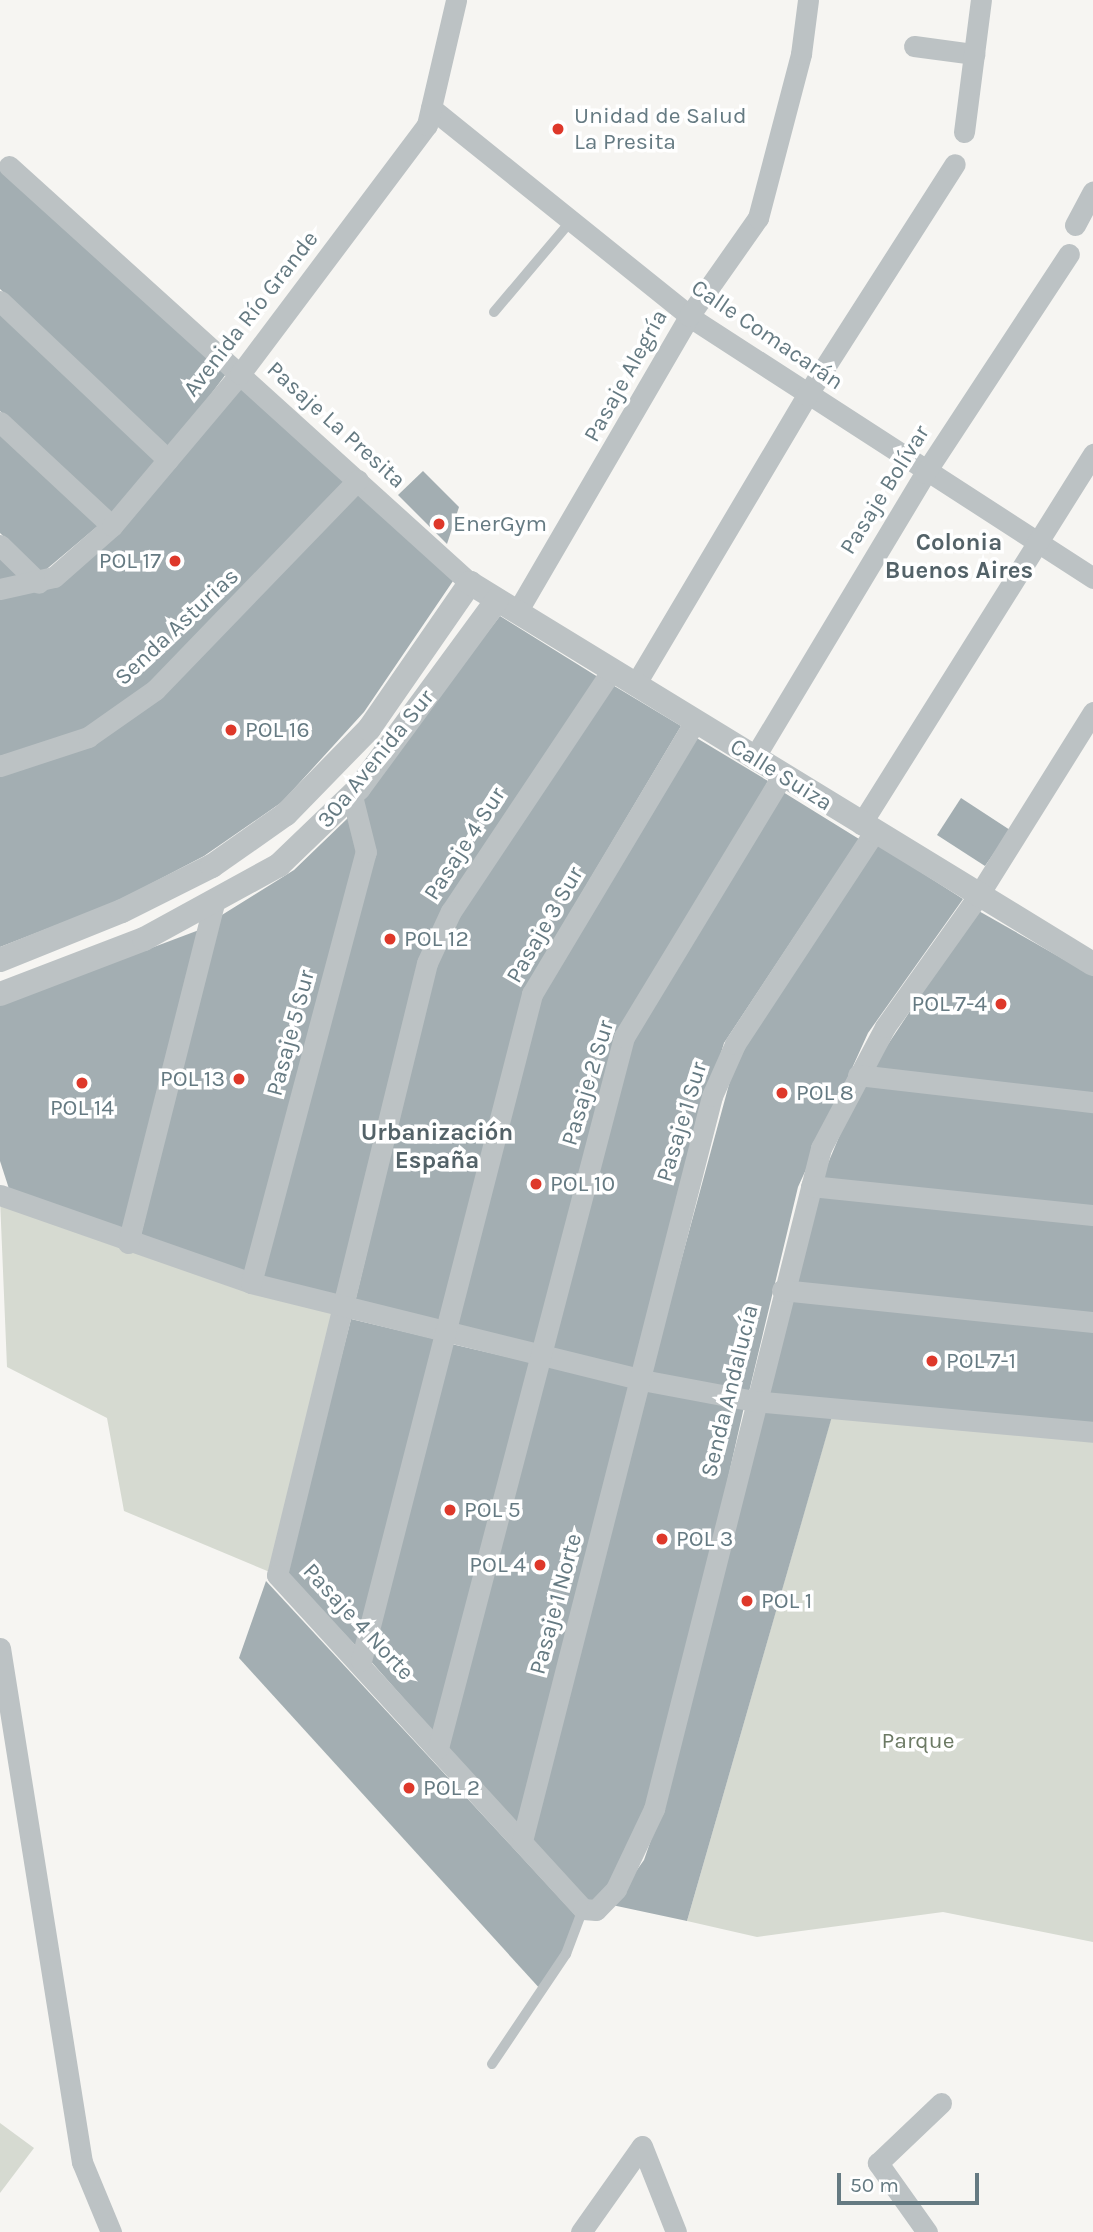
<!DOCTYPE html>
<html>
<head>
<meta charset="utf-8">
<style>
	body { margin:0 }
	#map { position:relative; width:1093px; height:2232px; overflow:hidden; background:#f6f5f2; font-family:Karla,sans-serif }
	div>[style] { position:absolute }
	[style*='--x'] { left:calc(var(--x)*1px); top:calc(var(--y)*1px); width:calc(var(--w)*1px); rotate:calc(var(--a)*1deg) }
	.green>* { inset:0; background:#d6dad1 }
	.building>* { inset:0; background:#a3aeb2 }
	.service>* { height:10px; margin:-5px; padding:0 5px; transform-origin:5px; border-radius:5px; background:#bcc2c4 }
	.minor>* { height:21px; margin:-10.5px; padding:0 10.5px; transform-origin:10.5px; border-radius:10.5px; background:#bcc2c4 }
	.tertiary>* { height:24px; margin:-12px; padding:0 12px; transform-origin:12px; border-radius:12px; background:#bcc2c4 }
	.dots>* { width:19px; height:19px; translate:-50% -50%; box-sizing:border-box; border:4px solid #fff; border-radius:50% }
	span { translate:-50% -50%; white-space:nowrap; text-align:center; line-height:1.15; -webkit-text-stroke:7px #fff; paint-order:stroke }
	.poi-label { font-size:23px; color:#657a82 }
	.left { translate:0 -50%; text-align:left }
	.right { translate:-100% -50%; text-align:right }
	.street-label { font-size:23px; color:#657a82 }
	.park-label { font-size:23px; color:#6c7a64 }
	.neighbourhood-label { font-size:24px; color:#536268; font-weight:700 }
	.scale { position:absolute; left:837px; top:2173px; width:142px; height:32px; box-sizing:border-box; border:4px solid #657a82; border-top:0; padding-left:9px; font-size:21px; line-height:24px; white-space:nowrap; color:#657a82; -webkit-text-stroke:5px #fff; paint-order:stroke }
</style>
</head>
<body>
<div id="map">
	<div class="green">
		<i style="clip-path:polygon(0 1199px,344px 1314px,277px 1575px,124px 1511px,107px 1418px,7px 1367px)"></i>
		<i style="clip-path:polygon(835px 1405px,1093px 1432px,1093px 1942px,943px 1912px,757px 1937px,687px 1921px)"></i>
		<i style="clip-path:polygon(0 2123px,34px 2148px,0 2193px)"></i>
	</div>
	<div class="building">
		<i style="clip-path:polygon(0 164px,226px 374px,169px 450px,0 289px)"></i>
		<i style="clip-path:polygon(0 313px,158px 460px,111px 515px,0 411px)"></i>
		<i style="clip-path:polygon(242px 385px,348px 480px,155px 679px,84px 732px,0 756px,0 595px,45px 590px)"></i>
		<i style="clip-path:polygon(0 433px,99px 525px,42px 573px,0 533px)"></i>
		<i style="clip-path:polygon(423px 471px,459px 507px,447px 544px,398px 495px)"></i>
		<i style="clip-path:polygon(358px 492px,453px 581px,364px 712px,282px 802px,204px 856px,116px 902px,0 947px,0 774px,87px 748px)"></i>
		<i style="clip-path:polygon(0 558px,28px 585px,0 586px)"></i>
		<i style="clip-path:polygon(500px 616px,598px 677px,418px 965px,339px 1300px,262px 1278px,372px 856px,354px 805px)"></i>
		<i style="clip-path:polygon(611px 684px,681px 726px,524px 990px,438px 1327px,354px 1306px,435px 968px,461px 911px)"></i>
		<i style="clip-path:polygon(695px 737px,768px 781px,628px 1041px,783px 792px,859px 839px,724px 1043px,677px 1196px,636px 1370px,454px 1330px,538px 997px)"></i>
		<i style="clip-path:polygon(961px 798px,1010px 830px,985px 866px,937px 835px)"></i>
		<i style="clip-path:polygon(349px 817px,358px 855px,246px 1274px,140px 1239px,217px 918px,294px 870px)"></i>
		<i style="clip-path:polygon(869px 839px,963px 899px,868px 1033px,798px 1187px,749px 1392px,650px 1375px,737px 1055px)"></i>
		<i style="clip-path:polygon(977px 910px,1093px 976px,1093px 1096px,871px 1070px)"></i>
		<i style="clip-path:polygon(207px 927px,122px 1233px,11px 1195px,0 1161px,0 1005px)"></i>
		<i style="clip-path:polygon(862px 1082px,1093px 1110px,1093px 1207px,821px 1180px)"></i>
		<i style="clip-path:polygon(817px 1194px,1093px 1223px,1093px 1315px,792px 1284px)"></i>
		<i style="clip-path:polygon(786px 1296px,1093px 1329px,1093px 1425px,763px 1394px)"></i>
		<i style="clip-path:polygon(351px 1319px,435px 1339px,357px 1647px,286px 1573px)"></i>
		<i style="clip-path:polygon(447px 1343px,534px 1363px,434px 1733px,368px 1658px)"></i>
		<i style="clip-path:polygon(546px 1365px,633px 1385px,519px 1828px,446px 1746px)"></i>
		<i style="clip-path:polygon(648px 1389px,744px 1407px,656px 1799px,596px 1910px,531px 1838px)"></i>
		<i style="clip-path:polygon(761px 1410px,833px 1413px,687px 1921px,612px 1905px,644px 1860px,669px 1788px)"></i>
		<i style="clip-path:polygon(266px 1581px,579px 1919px,542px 1991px,239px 1658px)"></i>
	</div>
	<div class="service">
		<i style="--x:494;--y:312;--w:119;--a:-49.8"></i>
		<i style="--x:492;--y:2064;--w:133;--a:-56.1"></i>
		<i style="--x:566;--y:1954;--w:48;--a:-69.3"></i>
	</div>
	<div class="minor">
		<i style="--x:914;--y:46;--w:61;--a:7.6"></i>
		<i style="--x:431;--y:108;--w:340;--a:38.8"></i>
		<i style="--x:696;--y:321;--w:473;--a:32.9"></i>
		<i style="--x:964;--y:132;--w:133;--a:-82.7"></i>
		<i style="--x:9;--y:166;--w:622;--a:42.13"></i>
		<i style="--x:1075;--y:225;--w:38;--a:-62"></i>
		<i style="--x:0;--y:301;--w:231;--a:43.4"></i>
		<i style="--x:0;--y:422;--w:153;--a:42.9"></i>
		<i style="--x:0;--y:545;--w:54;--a:44.3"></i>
		<i style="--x:0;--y:589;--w:55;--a:-12.5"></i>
		<i style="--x:54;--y:577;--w:77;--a:-41.3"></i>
		<i style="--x:112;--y:526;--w:199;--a:-49.9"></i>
		<i style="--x:240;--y:374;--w:311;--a:-53.1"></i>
		<i style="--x:427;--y:125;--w:128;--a:-76.9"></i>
		<i style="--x:517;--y:612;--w:342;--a:-59.8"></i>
		<i style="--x:689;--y:316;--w:120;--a:-54.9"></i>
		<i style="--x:758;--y:218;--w:170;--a:-75.3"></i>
		<i style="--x:801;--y:54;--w:54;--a:-82.6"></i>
		<i style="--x:612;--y:670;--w:290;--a:123.7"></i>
		<i style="--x:451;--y:911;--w:57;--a:114.8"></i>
		<i style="--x:427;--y:963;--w:630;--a:103.77"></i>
		<i style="--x:277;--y:1575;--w:453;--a:47.5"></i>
		<i style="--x:583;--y:1909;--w:13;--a:4"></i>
		<i style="--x:596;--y:1910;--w:29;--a:-46"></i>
		<i style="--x:616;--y:1889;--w:89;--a:-64.6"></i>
		<i style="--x:654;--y:1809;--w:682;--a:-75.82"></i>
		<i style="--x:821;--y:1148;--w:137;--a:-62.1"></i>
		<i style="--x:885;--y:1027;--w:161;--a:-54.6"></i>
		<i style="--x:978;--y:896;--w:217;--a:-58"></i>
		<i style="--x:635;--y:685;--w:337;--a:-59.3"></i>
		<i style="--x:807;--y:395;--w:274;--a:-57.4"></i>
		<i style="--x:754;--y:758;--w:332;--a:-59"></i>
		<i style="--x:925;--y:473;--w:262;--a:-56.7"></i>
		<i style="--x:0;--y:766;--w:93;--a:-18.2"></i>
		<i style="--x:88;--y:737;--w:82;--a:-35"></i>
		<i style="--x:155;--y:690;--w:292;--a:-46"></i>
		<i style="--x:861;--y:824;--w:437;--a:-57.9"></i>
		<i style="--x:858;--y:1075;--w:237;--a:6.6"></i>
		<i style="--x:811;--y:1186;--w:283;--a:5.9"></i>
		<i style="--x:0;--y:1195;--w:266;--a:19.3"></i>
		<i style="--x:251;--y:1283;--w:403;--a:13.9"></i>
		<i style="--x:642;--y:1380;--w:114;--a:10.6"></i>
		<i style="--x:754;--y:1401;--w:340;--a:5.2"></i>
		<i style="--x:128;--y:1243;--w:348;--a:-75.8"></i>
		<i style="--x:251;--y:1283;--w:446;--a:-75.1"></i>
		<i style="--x:366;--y:852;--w:58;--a:-104"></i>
		<i style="--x:782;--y:1290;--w:313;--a:5.9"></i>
		<i style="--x:0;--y:1648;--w:520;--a:80.94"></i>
		<i style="--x:82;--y:2162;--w:76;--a:67.5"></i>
		<i style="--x:361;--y:1661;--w:689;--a:-75.62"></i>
		<i style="--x:532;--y:994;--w:317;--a:-59.1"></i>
		<i style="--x:438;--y:1748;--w:735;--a:-75.34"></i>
		<i style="--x:624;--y:1037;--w:305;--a:-58.8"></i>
		<i style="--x:522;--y:1841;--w:769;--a:-75.69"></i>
		<i style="--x:712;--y:1096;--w:57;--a:-66.1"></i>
		<i style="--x:735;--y:1044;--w:254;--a:-56.7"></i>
		<i style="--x:642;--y:2146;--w:92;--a:68.4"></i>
		<i style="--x:581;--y:2232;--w:105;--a:-54.7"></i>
		<i style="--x:927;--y:2232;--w:85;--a:-125.4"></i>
		<i style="--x:878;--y:2163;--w:87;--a:-43.6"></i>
	</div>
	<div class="tertiary">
		<i style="--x:0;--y:960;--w:131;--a:-21.9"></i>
		<i style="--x:122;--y:911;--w:101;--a:-26.6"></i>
		<i style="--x:212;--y:866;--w:90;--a:-35.1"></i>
		<i style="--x:286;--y:814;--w:119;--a:-45.7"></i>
		<i style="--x:369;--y:729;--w:178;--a:-55.3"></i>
		<i style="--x:470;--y:583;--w:730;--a:31.45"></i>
		<i style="--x:0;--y:994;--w:154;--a:-20.9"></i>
		<i style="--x:144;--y:939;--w:154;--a:-28.7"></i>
		<i style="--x:279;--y:865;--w:111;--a:-43.9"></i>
		<i style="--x:359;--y:788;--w:233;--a:-53.7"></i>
	</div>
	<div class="dots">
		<i style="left:558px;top:129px;background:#de382a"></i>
		<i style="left:439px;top:524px;background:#de382a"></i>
		<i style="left:175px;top:561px;background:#de382a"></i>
		<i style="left:231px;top:730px;background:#de382a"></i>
		<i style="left:390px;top:939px;background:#de382a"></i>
		<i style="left:1001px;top:1004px;background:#de382a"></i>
		<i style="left:239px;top:1079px;background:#de382a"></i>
		<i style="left:82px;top:1083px;background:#de382a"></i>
		<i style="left:782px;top:1093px;background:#de382a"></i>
		<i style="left:536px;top:1184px;background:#de382a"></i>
		<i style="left:932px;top:1361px;background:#de382a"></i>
		<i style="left:450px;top:1510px;background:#de382a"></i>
		<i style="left:662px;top:1539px;background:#de382a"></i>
		<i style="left:540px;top:1565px;background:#de382a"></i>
		<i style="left:747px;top:1601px;background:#de382a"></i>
		<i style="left:409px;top:1788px;background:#de382a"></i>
	</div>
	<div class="poi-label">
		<span class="left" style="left:574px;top:129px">Unidad de Salud<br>La Presita</span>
		<span class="left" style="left:453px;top:524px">EnerGym</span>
		<span class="right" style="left:161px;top:561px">POL 17</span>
		<span class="left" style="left:245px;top:730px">POL 16</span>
		<span class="left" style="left:404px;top:939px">POL 12</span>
		<span class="right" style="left:987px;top:1004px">POL 7-4</span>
		<span class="right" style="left:225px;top:1079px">POL 13</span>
		<span class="left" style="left:796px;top:1093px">POL 8</span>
		<span style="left:82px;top:1108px">POL 14</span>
		<span class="left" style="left:550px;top:1184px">POL 10</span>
		<span class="left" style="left:946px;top:1361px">POL 7-1</span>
		<span class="left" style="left:464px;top:1510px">POL 5</span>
		<span class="left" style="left:676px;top:1539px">POL 3</span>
		<span class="right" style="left:526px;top:1565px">POL 4</span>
		<span class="left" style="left:761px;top:1601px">POL 1</span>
		<span class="left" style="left:423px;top:1788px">POL 2</span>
	</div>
	<div class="street-label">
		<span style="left:251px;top:314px;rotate:-52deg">Avenida Río Grande</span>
		<span style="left:767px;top:335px;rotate:34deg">Calle Comacarán</span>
		<span style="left:626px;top:376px;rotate:-61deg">Pasaje Alegría</span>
		<span style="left:336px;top:425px;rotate:42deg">Pasaje La Presita</span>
		<span style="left:885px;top:490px;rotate:-58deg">Pasaje Bolívar</span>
		<span style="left:177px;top:627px;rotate:-43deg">Senda Asturias</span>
		<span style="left:376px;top:759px;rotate:-51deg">30a Avenida Sur</span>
		<span style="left:781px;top:775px;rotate:32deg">Calle Suiza</span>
		<span style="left:465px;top:844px;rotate:-57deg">Pasaje 4 Sur</span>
		<span style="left:545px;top:925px;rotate:-60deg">Pasaje 3 Sur</span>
		<span style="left:291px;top:1033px;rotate:-75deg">Pasaje 5 Sur</span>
		<span style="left:588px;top:1083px;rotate:-73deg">Pasaje 2 Sur</span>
		<span style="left:682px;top:1122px;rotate:-73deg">Pasaje 1 Sur</span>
		<span style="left:730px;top:1391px;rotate:-76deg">Senda Andalucía</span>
		<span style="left:556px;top:1604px;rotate:-75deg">Pasaje 1 Norte</span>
		<span style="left:358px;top:1622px;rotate:47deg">Pasaje 4 Norte</span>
	</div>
	<div class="park-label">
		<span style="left:918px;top:1741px">Parque</span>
	</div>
	<div class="neighbourhood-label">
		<span style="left:959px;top:557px">Colonia<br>Buenos Aires</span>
		<span style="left:437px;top:1147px">Urbanización<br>España</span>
	</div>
	<div class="scale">50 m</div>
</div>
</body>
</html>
